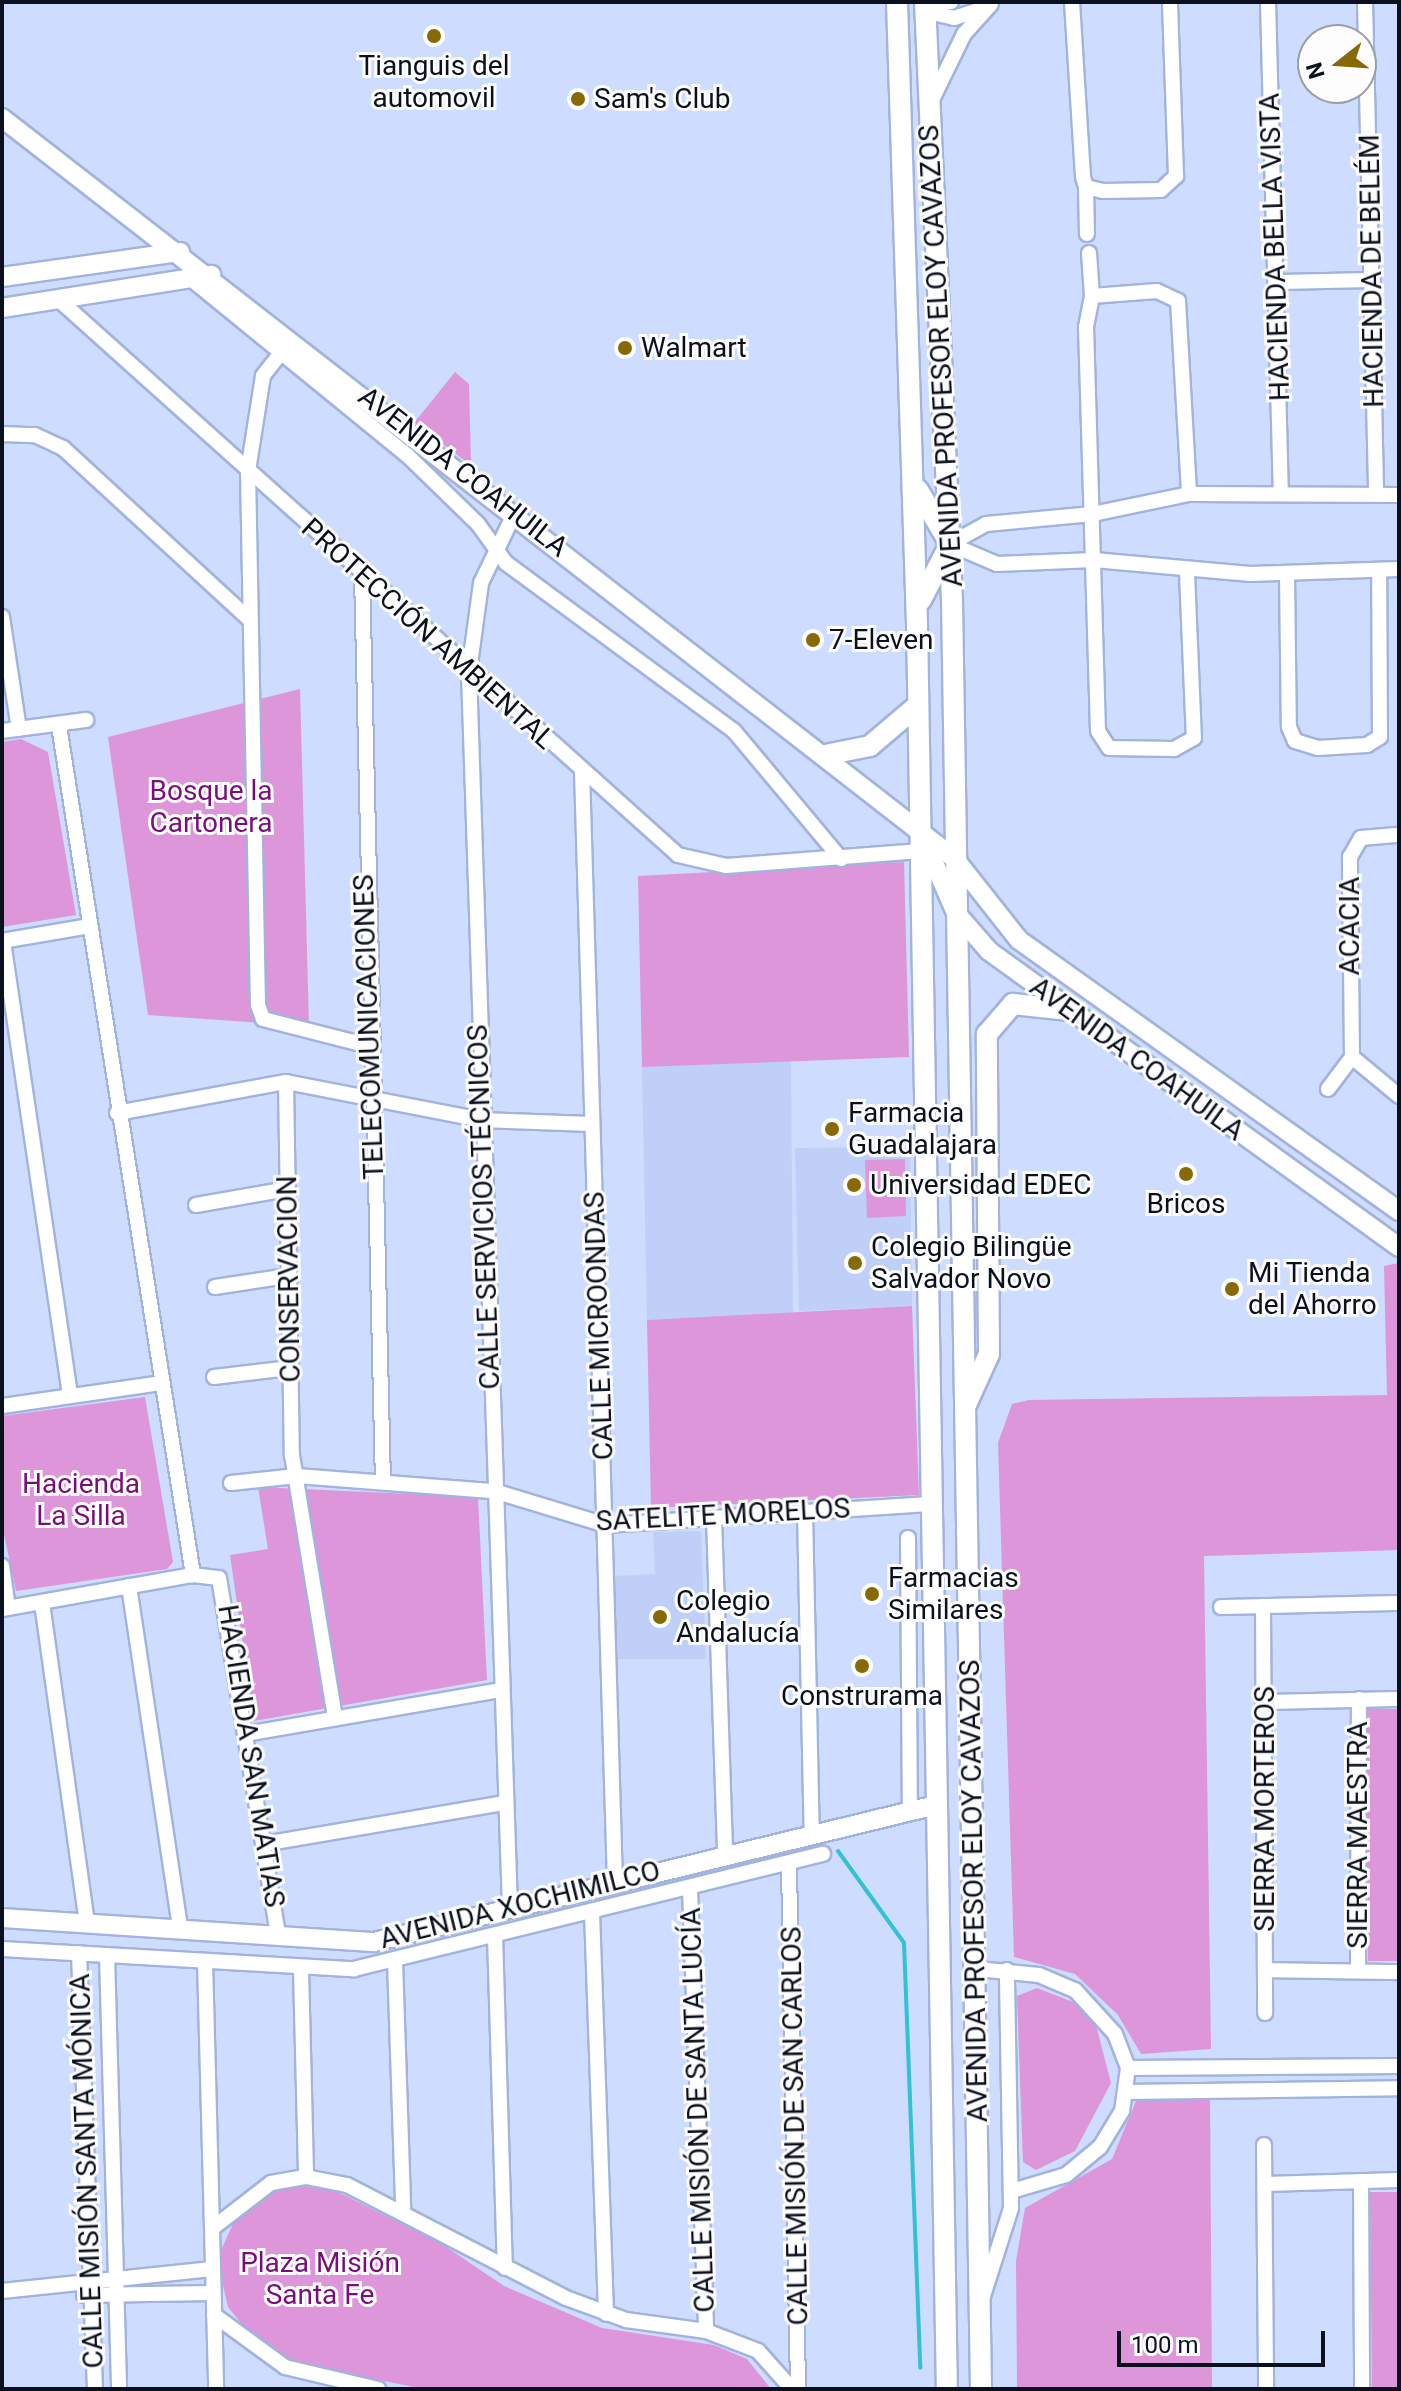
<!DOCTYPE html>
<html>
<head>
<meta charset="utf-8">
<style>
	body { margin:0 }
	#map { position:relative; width:1401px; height:2391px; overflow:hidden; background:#cddcff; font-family:Roboto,sans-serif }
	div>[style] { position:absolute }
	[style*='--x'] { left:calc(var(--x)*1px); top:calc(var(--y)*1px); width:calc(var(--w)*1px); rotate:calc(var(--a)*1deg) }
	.built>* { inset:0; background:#bfcff7 }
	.green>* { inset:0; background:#dc96d9 }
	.stream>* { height:4px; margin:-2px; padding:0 2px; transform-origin:2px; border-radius:2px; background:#32c2d5 }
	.roads { filter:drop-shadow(2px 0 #a2b3dd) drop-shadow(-2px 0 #a2b3dd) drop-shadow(0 2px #a2b3dd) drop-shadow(0 -2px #a2b3dd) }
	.minor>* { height:14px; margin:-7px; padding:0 7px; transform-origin:7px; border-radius:7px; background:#fff }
	.tertiary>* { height:18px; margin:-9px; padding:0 9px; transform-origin:9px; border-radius:9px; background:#fff }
	.secondary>* { height:20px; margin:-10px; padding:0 10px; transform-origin:10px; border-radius:10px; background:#fff }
	.dots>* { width:22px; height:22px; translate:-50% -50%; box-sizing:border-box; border:4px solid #fdfdfd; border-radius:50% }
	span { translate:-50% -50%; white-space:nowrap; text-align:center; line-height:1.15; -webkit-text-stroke:6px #fdfdfd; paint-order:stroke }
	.poi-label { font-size:28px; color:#0b101f }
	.left { translate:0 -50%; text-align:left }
	.street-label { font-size:28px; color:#0b101f }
	.park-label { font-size:28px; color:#790e7a }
	.frame { position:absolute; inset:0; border:4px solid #0b101f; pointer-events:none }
	.north { position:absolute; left:1297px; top:24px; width:80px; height:80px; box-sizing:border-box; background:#fdfdfd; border:2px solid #9c9ea4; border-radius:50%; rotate:253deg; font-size:22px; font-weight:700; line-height:32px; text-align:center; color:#0b101f }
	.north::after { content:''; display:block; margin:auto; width:28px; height:36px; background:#876905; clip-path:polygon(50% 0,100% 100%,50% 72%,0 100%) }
	.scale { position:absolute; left:1117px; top:2331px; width:208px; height:36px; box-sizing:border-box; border:4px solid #0b101f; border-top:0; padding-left:10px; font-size:24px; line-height:28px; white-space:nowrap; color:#0b101f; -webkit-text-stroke:6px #fdfdfd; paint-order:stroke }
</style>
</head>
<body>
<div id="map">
	<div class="built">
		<i style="clip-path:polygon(791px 1061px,793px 1313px,647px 1320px,642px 1067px)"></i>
		<i style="clip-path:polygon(910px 1147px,912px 1306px,799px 1311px,795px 1148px)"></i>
		<i style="clip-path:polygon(701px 1531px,706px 1659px,618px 1659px,613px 1576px,655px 1574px,653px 1532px)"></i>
	</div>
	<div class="green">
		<i style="clip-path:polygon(455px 372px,469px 384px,471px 465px,414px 423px)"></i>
		<i style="clip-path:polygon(300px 689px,309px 1026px,148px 1015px,108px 737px)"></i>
		<i style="clip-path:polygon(21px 739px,48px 752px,76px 915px,2px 927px,2px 742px)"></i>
		<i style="clip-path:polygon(904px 862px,909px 1057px,642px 1067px,638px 876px)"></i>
		<i style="clip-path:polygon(905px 1159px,906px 1216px,867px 1218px,865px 1160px)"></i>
		<i style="clip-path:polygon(1399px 1263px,1399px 1550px,1204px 1556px,1211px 2049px,1141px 2054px,1118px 2015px,1075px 1974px,1014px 1957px,998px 1443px,1012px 1404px,1029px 1400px,1387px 1395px,1384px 1266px)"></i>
		<i style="clip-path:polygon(912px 1306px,919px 1495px,651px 1508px,647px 1320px)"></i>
		<i style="clip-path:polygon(145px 1397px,173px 1562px,167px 1569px,16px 1591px,2px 1525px,2px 1416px)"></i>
		<i style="clip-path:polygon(258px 1487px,478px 1497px,487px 1680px,254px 1721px,230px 1555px,268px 1549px)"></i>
		<i style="clip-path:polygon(1366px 1709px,1399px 1709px,1399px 1961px,1368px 1961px)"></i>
		<i style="clip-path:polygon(1037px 1988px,1073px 2002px,1096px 2025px,1111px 2083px,1075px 2151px,1036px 2170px,1023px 2162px,1017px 1996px)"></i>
		<i style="clip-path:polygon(1210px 2097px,1212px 2389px,1017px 2389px,1016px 2261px,1025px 2208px,1112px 2159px,1136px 2101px)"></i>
		<i style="clip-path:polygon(304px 2185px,334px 2190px,442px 2244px,504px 2286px,602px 2328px,714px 2345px,747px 2359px,771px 2389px,423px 2389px,288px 2361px,253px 2338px,228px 2307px,217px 2259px,238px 2213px,266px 2193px)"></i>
		<i style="clip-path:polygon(1370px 2192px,1399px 2192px,1399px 2389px,1372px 2389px)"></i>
	</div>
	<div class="stream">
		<i style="--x:838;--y:1851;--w:113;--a:54.3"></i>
		<i style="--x:904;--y:1943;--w:425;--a:87.8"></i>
	</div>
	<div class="roads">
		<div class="minor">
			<i style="--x:940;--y:2;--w:11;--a:0"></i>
			<i style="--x:1072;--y:2;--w:175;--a:86.4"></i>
			<i style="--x:1083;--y:177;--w:10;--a:73"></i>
			<i style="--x:1086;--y:187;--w:17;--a:13"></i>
			<i style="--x:1103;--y:191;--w:58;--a:-1"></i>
			<i style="--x:1161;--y:190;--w:21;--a:-43"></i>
			<i style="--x:1176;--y:176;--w:174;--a:-92"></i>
			<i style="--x:1268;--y:2;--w:490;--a:88.5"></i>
			<i style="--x:1365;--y:2;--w:490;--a:88.7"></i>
			<i style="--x:924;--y:11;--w:31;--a:13"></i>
			<i style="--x:954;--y:18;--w:28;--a:-18"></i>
			<i style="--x:931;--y:102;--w:76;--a:-64.1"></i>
			<i style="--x:964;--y:34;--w:40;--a:-48"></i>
			<i style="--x:1086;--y:187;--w:47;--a:88.8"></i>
			<i style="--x:1089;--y:253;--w:43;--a:86"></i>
			<i style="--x:191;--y:279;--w:279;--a:39.2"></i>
			<i style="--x:407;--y:455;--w:99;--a:44.2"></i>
			<i style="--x:478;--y:524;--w:48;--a:54.3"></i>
			<i style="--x:506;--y:563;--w:283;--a:36.4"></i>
			<i style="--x:734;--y:731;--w:167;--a:50.1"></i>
			<i style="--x:1277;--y:282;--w:96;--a:-1.2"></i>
			<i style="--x:58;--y:299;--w:833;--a:41.88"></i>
			<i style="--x:678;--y:855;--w:49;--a:12.9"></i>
			<i style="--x:726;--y:866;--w:195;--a:-4.4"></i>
			<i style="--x:280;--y:354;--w:28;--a:128"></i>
			<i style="--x:263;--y:376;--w:96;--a:99"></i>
			<i style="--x:248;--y:471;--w:534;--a:88.93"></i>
			<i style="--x:258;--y:1005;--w:15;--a:70"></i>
			<i style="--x:263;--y:1019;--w:109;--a:14.3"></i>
			<i style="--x:2;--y:434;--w:33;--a:2"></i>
			<i style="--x:35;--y:435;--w:31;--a:25"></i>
			<i style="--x:63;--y:448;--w:251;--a:42.6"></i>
			<i style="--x:1399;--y:495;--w:210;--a:-179.7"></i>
			<i style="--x:1189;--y:494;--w:99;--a:168.3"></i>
			<i style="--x:1092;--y:514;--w:106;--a:174.6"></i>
			<i style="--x:986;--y:524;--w:41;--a:150.9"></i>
			<i style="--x:950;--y:544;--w:51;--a:23.1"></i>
			<i style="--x:997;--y:564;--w:97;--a:-2.4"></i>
			<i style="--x:1094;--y:560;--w:157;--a:5.1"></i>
			<i style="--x:1250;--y:574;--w:149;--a:-1.9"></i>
			<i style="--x:362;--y:573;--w:908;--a:88.68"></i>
			<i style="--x:1187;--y:573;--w:165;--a:87.6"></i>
			<i style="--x:1194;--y:738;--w:23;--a:151"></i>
			<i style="--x:1174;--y:749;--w:65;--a:-179.1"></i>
			<i style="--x:1109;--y:748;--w:20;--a:-123"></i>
			<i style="--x:1098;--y:731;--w:404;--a:-91.7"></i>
			<i style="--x:1086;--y:327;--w:32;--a:-79"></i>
			<i style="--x:1092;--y:296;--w:65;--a:-4.4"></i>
			<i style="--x:1157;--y:291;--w:23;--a:25"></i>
			<i style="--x:1178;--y:301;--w:193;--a:86.7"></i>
			<i style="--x:1287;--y:574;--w:153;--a:89.3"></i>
			<i style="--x:1289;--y:727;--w:15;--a:67"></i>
			<i style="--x:1295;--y:741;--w:24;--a:17"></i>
			<i style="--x:1318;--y:748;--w:49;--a:-3.5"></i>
			<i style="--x:1367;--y:745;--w:15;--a:-32"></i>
			<i style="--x:1380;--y:737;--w:165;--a:-90.3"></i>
			<i style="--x:2;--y:617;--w:113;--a:81.4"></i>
			<i style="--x:59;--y:726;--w:860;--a:81.03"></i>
			<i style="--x:2;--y:731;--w:85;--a:-7.5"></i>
			<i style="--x:582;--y:771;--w:1111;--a:88.3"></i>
			<i style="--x:2;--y:941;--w:89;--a:-9.7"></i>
			<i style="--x:3;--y:941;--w:459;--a:81.6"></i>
			<i style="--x:1352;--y:1057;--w:200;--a:-90.6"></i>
			<i style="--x:1350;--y:857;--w:22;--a:-60"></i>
			<i style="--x:1361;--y:838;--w:38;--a:-5"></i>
			<i style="--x:1352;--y:1057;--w:61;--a:39.7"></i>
			<i style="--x:286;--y:1082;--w:373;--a:89.1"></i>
			<i style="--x:292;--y:1455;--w:266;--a:80.7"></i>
			<i style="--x:1328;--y:1089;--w:40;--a:-53"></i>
			<i style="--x:117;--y:1113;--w:172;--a:-10.4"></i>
			<i style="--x:286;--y:1082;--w:199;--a:11"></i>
			<i style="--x:481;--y:1120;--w:110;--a:2.1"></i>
			<i style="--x:196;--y:1205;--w:92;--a:-10"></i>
			<i style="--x:215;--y:1287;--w:74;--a:-8.6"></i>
			<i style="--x:214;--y:1377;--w:77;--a:-6.8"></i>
			<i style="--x:2;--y:1406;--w:162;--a:-8.2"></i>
			<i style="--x:231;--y:1483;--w:66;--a:-6.1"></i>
			<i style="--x:297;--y:1476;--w:198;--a:4.4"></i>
			<i style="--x:494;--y:1491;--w:117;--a:16.9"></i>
			<i style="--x:606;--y:1525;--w:328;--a:-3.7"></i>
			<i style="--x:805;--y:1512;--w:323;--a:88.8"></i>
			<i style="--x:714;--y:1518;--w:338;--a:88.1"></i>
			<i style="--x:908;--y:1538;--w:273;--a:89.6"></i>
			<i style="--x:2;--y:1566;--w:42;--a:81.9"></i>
			<i style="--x:129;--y:1586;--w:347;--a:81.5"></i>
			<i style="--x:42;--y:1603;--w:322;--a:82"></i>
			<i style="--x:1263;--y:1606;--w:407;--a:89.7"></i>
			<i style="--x:1221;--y:1607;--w:178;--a:-1.3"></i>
			<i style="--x:2;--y:1609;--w:194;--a:-10.1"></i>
			<i style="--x:193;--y:1575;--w:26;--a:7"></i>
			<i style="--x:219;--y:1578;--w:362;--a:80.6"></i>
			<i style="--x:1265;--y:1702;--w:134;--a:-1.3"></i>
			<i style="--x:246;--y:1734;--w:258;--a:-9.8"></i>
			<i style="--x:264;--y:1844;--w:243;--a:-9.7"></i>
			<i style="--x:789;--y:1863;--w:526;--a:89.02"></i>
			<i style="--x:690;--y:1889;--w:442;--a:87.9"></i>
			<i style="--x:510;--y:1909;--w:1238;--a:-91.9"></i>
			<i style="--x:469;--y:672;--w:90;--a:-82.3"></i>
			<i style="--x:481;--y:583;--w:79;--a:-64.4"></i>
			<i style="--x:592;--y:1912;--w:402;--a:88"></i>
			<i style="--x:495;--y:1935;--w:333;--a:88.3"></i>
			<i style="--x:2;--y:1949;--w:353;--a:3.3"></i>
			<i style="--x:354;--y:1969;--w:483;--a:-13.8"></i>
			<i style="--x:79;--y:1953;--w:436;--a:87.9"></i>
			<i style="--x:107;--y:1955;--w:434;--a:88.4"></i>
			<i style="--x:205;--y:1961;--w:428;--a:88.5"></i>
			<i style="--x:395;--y:1961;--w:246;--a:88.1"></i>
			<i style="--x:301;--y:1968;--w:209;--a:88.6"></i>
			<i style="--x:977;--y:1969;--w:62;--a:5.5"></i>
			<i style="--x:1039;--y:1975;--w:39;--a:23"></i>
			<i style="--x:1075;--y:1990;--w:59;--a:47.7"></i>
			<i style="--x:1115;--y:2034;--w:36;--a:69"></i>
			<i style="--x:1128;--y:2068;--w:43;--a:97.9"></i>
			<i style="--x:1122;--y:2111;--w:42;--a:121.4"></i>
			<i style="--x:1100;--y:2147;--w:44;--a:140.5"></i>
			<i style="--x:1066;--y:2175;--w:56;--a:163.5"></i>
			<i style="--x:1265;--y:1970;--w:134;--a:0.9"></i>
			<i style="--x:1358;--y:1971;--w:272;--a:-89.8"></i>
			<i style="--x:1128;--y:2068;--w:271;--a:-0.4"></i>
			<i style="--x:1128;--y:2092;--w:271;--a:-0.8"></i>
			<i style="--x:1264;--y:2145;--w:244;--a:89.5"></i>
			<i style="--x:1361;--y:2181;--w:208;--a:89.7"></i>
			<i style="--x:1265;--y:2184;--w:134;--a:-1.7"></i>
			<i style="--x:214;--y:2227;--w:72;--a:-37.7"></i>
			<i style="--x:271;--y:2183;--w:36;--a:-10"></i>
			<i style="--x:306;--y:2177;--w:42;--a:11"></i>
			<i style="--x:347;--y:2185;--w:246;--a:27.3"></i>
			<i style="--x:566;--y:2298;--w:64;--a:20.1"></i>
			<i style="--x:626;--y:2320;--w:81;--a:7.8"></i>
			<i style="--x:706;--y:2331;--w:56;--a:21"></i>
			<i style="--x:758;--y:2351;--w:51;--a:48.2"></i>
			<i style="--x:2;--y:2291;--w:211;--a:-6"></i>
			<i style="--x:84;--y:2295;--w:129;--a:-0.9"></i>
			<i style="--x:983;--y:2296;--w:92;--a:-72.3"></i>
			<i style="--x:1011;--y:2208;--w:238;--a:-91"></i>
			<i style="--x:214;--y:2315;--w:88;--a:36.2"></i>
			<i style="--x:285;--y:2367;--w:96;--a:13.3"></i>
		</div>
		<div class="tertiary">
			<i style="--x:2;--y:118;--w:1207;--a:37.87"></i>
			<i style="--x:955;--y:859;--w:103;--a:51.7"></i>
			<i style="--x:1019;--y:940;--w:467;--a:35.5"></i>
			<i style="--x:2;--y:277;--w:180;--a:-8"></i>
			<i style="--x:2;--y:308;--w:212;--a:-9"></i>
			<i style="--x:921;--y:833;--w:87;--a:66.4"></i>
			<i style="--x:956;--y:913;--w:50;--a:49"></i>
			<i style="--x:989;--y:951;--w:506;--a:35.83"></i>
			<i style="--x:2;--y:1918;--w:373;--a:3.7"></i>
			<i style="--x:374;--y:1942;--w:578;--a:-13.7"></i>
		</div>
		<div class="secondary">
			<i style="--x:897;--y:2;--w:622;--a:88.16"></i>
			<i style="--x:917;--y:624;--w:1765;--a:89.03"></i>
			<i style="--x:925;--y:2;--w:600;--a:87.42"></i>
			<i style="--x:952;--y:601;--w:1788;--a:89.07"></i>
			<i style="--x:918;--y:490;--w:63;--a:59.3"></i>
			<i style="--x:921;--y:600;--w:63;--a:-62.6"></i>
			<i style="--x:825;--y:755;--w:46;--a:-11.3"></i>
			<i style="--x:870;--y:746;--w:60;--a:-40.3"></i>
			<i style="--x:966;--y:1405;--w:56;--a:-65.7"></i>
			<i style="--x:989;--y:1354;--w:320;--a:-90.4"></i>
			<i style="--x:987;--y:1034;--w:40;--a:-49"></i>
			<i style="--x:1013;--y:1004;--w:56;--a:6.1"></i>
		</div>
	</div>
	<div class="dots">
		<i style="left:434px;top:36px;background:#876905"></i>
		<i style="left:578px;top:99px;background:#876905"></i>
		<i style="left:625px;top:348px;background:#876905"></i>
		<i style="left:813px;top:640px;background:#876905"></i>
		<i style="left:832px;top:1129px;background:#876905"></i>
		<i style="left:1186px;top:1174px;background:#876905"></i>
		<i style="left:854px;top:1185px;background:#876905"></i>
		<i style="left:855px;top:1263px;background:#876905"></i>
		<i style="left:1232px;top:1289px;background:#876905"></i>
		<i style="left:872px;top:1594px;background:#876905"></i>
		<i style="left:660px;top:1617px;background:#876905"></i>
		<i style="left:862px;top:1666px;background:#876905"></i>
	</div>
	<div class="poi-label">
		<span style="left:434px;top:82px">Tianguis del<br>automovil</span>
		<span class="left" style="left:594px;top:99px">Sam's Club</span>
		<span class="left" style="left:641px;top:348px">Walmart</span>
		<span class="left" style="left:829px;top:640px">7-Eleven</span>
		<span class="left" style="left:848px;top:1129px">Farmacia<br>Guadalajara</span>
		<span class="left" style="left:870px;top:1185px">Universidad EDEC</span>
		<span style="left:1186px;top:1204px">Bricos</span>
		<span class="left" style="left:871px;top:1263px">Colegio Bilingüe<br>Salvador Novo</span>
		<span class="left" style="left:1248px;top:1289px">Mi Tienda<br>del Ahorro</span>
		<span class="left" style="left:888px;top:1594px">Farmacias<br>Similares</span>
		<span class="left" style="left:676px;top:1617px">Colegio<br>Andalucía</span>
		<span style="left:862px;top:1696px">Construrama</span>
	</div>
	<div class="street-label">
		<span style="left:1275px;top:247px;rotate:-92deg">HACIENDA BELLA VISTA</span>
		<span style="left:1372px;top:271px;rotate:-91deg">HACIENDA DE BELÉM</span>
		<span style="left:941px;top:356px;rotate:-93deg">AVENIDA PROFESOR ELOY CAVAZOS</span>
		<span style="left:463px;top:472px;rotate:38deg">AVENIDA COAHUILA</span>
		<span style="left:428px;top:634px;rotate:42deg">PROTECCIÓN AMBIENTAL</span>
		<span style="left:1350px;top:926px;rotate:-90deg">ACACIA</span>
		<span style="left:369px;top:1027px;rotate:-92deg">TELECOMUNICACIONES</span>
		<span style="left:1137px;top:1059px;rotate:36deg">AVENIDA COAHUILA</span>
		<span style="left:484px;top:1207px;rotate:-92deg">CALLE SERVICIOS TÉCNICOS</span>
		<span style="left:289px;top:1279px;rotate:-91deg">CONSERVACION</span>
		<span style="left:599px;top:1326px;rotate:-92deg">CALLE MICROONDAS</span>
		<span style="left:723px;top:1515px;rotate:-3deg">SATELITE MORELOS</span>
		<span style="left:251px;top:1756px;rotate:81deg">HACIENDA SAN MATIAS</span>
		<span style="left:1265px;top:1809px;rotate:-90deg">SIERRA MORTEROS</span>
		<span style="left:1358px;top:1835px;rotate:-90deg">SIERRA MAESTRA</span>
		<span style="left:974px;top:1891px;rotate:-91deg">AVENIDA PROFESOR ELOY CAVAZOS</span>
		<span style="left:520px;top:1905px;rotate:-14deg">AVENIDA XOCHIMILCO</span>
		<span style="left:698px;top:2110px;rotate:-92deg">CALLE MISIÓN DE SANTA LUCÍA</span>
		<span style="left:795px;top:2126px;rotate:-91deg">CALLE MISIÓN DE SAN CARLOS</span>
		<span style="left:87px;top:2171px;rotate:-92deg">CALLE MISIÓN SANTA MÓNICA</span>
	</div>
	<div class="park-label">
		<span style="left:211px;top:807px">Bosque la<br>Cartonera</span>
		<span style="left:81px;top:1500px">Hacienda<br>La Silla</span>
		<span style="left:320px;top:2279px">Plaza Misión<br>Santa Fe</span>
	</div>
	<div class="frame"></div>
	<div class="north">N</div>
	<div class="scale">100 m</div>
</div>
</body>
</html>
